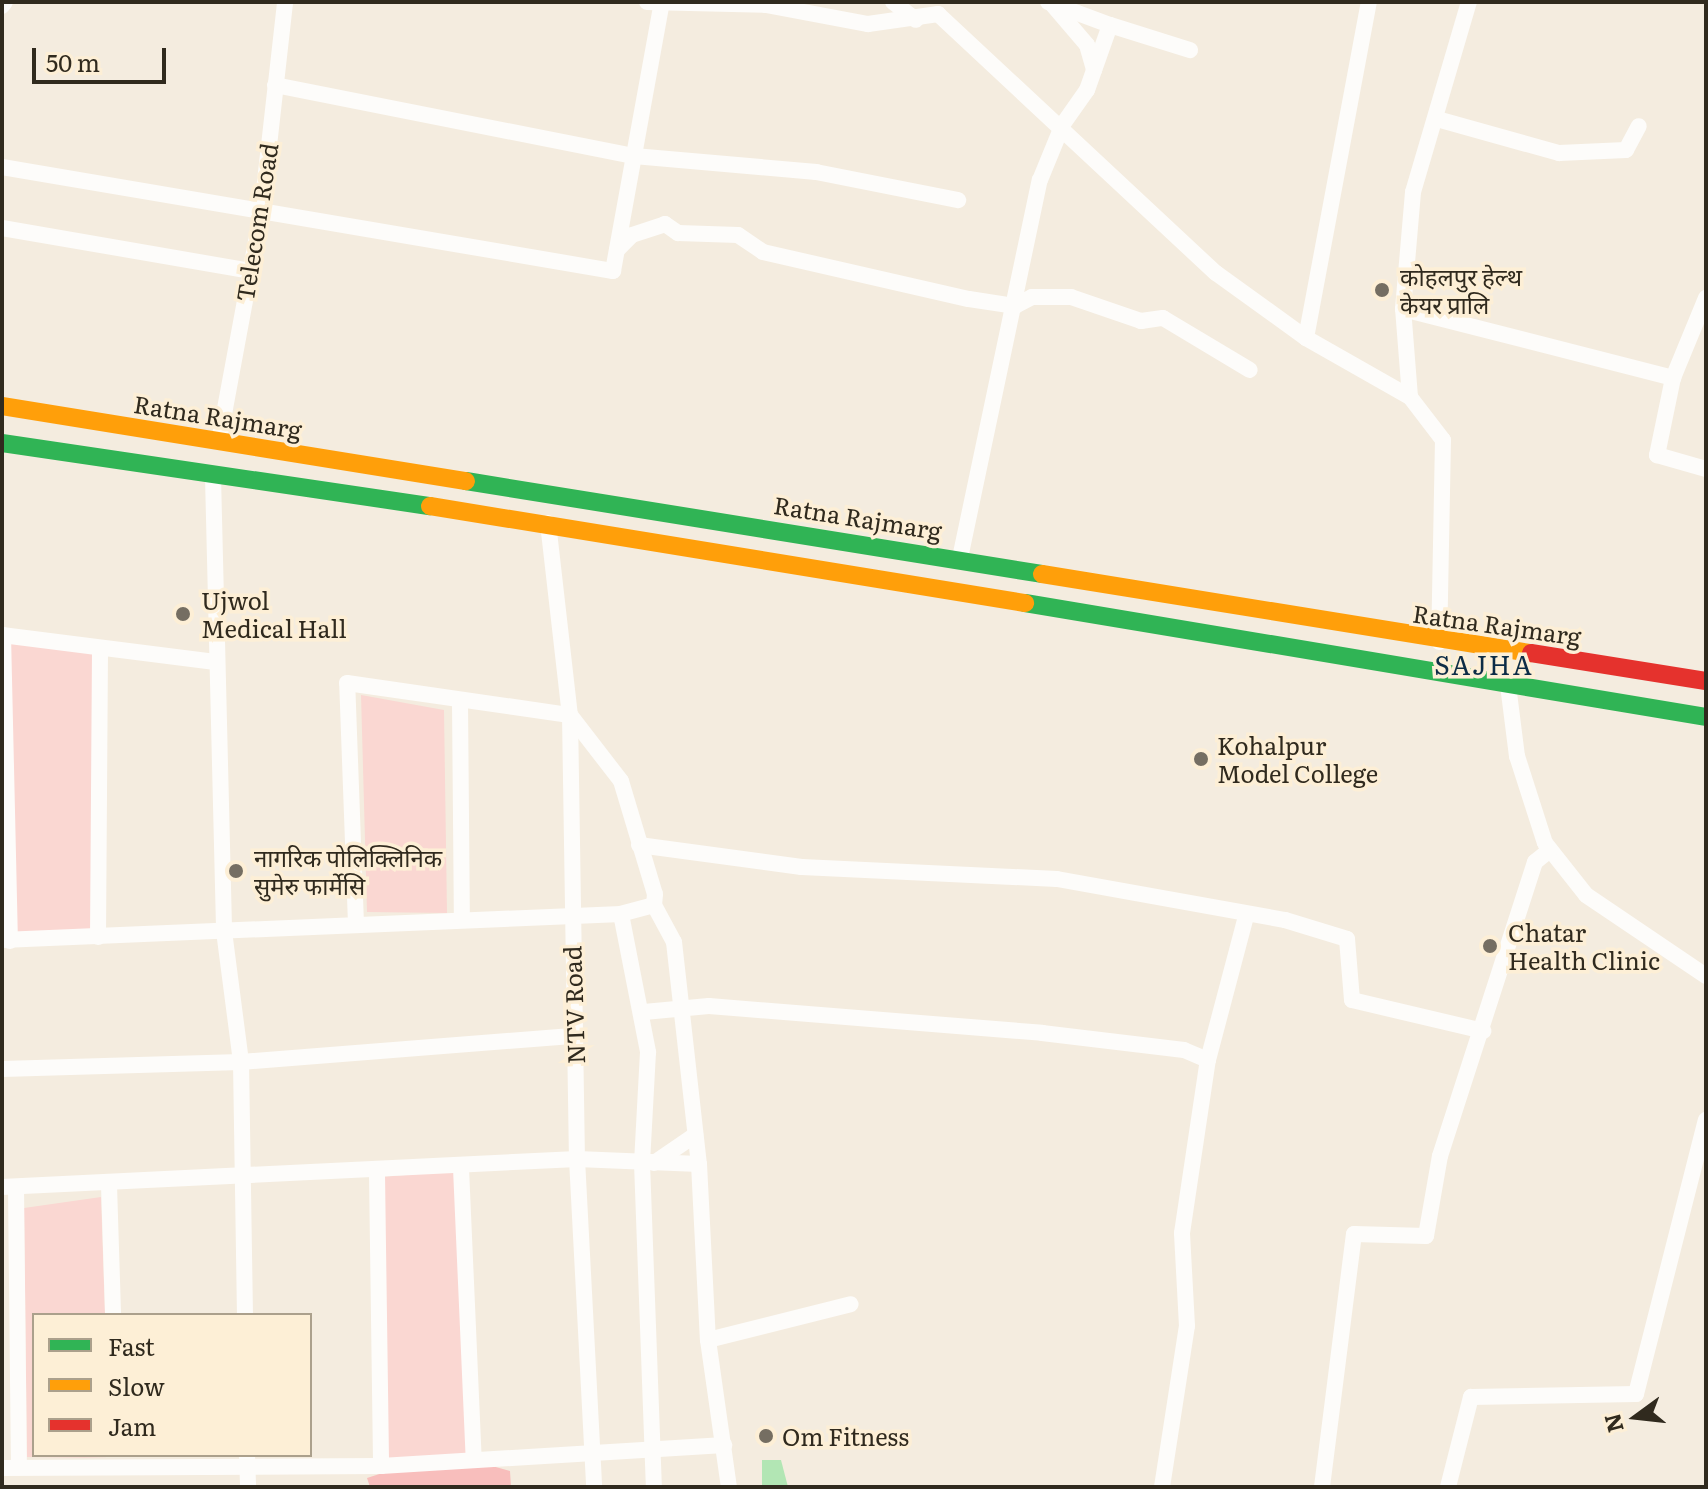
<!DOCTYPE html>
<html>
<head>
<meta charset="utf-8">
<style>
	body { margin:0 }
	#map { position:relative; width:1708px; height:1489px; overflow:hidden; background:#f4ecdf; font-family:Literata,"Noto Sans Devanagari",serif }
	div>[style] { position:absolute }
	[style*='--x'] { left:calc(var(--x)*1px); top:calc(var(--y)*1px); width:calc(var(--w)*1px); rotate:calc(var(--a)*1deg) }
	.green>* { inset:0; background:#fad7d2 }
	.forest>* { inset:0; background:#f8bebc }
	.water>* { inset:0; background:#b2e6b4 }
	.street>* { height:16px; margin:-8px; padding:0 8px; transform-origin:8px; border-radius:8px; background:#fdfcfa }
	.fast>* { height:18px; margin:-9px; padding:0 9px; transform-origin:9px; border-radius:9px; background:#30b455 }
	.slow>* { height:18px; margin:-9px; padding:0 9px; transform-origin:9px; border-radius:9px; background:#ff9f0a }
	.jam>* { height:18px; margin:-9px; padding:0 9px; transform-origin:9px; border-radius:9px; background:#e5322d }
	.dots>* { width:22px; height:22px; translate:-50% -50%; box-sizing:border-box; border:4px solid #fdefd6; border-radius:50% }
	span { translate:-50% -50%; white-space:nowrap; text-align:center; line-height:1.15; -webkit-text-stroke:7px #fdefd6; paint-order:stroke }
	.street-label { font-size:24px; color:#302a1e }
	.poi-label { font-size:24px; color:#302a1e }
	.left { translate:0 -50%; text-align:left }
	.neighbourhood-label { font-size:26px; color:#0d2c46; letter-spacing:2px }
	.frame { position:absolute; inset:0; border:4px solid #302a1e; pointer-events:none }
	.legend { position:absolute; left:32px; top:1313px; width:280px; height:144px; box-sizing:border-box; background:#fdefd6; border:2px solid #aba08c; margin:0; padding:10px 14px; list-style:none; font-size:24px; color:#302a1e }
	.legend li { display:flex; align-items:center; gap:16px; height:40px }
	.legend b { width:40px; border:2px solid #aba08c }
	.north { position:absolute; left:1596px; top:1377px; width:80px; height:80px; -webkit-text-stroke:6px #fdefd6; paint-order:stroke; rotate:255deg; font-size:22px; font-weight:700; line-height:32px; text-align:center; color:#302a1e }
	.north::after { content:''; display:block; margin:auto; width:28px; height:36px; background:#302a1e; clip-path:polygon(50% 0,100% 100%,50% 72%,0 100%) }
	.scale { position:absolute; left:32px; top:48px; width:134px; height:36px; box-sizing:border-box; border:4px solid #302a1e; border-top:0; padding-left:10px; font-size:24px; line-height:28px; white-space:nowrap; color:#302a1e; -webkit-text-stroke:6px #fdefd6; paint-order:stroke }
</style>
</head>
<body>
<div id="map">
	<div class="green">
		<i style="clip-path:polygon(3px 635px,100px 649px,98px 937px,10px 941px)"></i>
		<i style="clip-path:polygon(361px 695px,444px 710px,447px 913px,367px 912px)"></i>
		<i style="clip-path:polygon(457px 1171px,472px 1454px,384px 1461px,381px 1177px)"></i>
		<i style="clip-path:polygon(101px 1197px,105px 1315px,34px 1315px,34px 1455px,110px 1458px,27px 1457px,24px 1208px)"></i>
	</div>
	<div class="forest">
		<i style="clip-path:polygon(485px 1464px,510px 1471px,511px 1487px,370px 1487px,367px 1478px,398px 1468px)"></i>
	</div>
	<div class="water">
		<i style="clip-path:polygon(762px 1460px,781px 1460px,788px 1487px,762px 1487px)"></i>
	</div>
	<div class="street">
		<i style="--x:647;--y:2;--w:119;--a:1.4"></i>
		<i style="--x:766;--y:5;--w:104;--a:10.6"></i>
		<i style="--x:868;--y:24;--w:71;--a:-8.1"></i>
		<i style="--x:938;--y:14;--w:380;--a:43"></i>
		<i style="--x:1216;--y:273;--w:111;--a:35.8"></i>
		<i style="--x:1306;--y:338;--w:120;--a:29.6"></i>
		<i style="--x:1410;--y:397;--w:54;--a:52.5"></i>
		<i style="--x:1443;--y:440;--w:202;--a:91.1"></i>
		<i style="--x:893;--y:2;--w:29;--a:38"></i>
		<i style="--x:1048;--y:2;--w:66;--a:20.4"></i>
		<i style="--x:1052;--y:4;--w:54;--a:49.5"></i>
		<i style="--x:1087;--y:45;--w:26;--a:74"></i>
		<i style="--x:2;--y:6;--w:5;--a:-53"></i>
		<i style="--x:275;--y:85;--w:366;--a:11.2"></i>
		<i style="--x:634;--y:156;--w:183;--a:5"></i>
		<i style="--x:816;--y:172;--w:145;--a:11.2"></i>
		<i style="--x:1437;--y:119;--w:127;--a:15.6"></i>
		<i style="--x:1559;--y:153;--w:67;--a:-2.6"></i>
		<i style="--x:1626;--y:150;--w:27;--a:-62"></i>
		<i style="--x:2;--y:167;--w:620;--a:9.66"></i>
		<i style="--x:613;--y:271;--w:273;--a:-79.7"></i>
		<i style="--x:2;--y:228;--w:252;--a:9.8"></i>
		<i style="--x:617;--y:250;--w:21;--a:-45"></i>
		<i style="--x:632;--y:235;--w:35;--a:-18"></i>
		<i style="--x:665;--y:224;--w:16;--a:35"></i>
		<i style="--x:678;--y:233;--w:60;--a:1.9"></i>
		<i style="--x:738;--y:235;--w:30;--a:34"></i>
		<i style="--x:763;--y:252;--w:211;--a:12.9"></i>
		<i style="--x:969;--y:299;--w:47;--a:8.7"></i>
		<i style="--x:1015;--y:306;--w:19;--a:-28"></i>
		<i style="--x:1032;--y:297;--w:39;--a:0"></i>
		<i style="--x:1071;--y:297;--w:74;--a:18.9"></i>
		<i style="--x:1141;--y:321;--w:22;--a:-8"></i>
		<i style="--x:1163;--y:318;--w:101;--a:30.9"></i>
		<i style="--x:1403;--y:309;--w:279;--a:14.3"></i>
		<i style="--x:1673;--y:378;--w:87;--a:-67.6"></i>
		<i style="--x:1306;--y:338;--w:342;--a:-79.4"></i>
		<i style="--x:1673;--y:378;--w:79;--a:101.7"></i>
		<i style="--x:1657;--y:455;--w:51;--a:15.9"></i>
		<i style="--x:1410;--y:397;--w:88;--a:-94.5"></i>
		<i style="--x:1403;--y:309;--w:117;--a:-85.1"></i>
		<i style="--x:1413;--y:192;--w:198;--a:-73.6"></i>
		<i style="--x:219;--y:441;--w:237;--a:-79.5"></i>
		<i style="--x:262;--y:208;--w:207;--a:-83.6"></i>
		<i style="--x:213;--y:477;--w:454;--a:88.6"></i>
		<i style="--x:224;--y:931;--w:132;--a:82.6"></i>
		<i style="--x:241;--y:1062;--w:253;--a:89.1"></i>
		<i style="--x:548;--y:523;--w:193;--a:83.5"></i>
		<i style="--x:570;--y:715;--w:444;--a:89.1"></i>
		<i style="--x:577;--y:1159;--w:328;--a:87"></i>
		<i style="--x:960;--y:558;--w:386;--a:-78.1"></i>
		<i style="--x:1040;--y:180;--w:61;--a:-67.7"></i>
		<i style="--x:1063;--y:124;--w:42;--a:-54.8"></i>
		<i style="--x:1087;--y:90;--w:69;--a:-70.5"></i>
		<i style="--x:1110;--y:25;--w:84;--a:17.4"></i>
		<i style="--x:2;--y:635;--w:215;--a:7.2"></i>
		<i style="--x:3;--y:635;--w:306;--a:88.7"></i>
		<i style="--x:1508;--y:685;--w:72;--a:82.8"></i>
		<i style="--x:1517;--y:756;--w:91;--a:72.2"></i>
		<i style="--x:1545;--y:843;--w:66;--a:51.7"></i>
		<i style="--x:1586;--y:895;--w:145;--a:34"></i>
		<i style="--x:460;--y:703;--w:217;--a:89.5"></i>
		<i style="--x:639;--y:845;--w:164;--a:7.7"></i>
		<i style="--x:802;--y:867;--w:255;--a:2.7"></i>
		<i style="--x:1057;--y:879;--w:232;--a:10.2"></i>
		<i style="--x:1285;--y:920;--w:65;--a:17"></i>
		<i style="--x:1347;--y:939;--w:61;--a:85.3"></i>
		<i style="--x:1352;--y:1000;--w:135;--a:13.3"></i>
		<i style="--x:654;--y:905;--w:42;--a:61.6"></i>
		<i style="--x:674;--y:942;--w:223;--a:83.6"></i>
		<i style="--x:699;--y:1164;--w:176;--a:87.1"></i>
		<i style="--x:708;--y:1340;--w:148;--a:81.9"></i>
		<i style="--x:356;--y:924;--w:241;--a:-92.1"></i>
		<i style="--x:347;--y:683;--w:225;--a:8.2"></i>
		<i style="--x:570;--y:715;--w:83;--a:52.3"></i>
		<i style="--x:621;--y:781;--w:118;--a:73.3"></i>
		<i style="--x:655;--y:894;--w:11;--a:95"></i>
		<i style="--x:654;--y:905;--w:34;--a:165"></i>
		<i style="--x:621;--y:914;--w:141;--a:78.9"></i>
		<i style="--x:648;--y:1052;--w:111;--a:93.1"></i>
		<i style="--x:642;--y:1163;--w:324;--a:87.9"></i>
		<i style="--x:98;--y:937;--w:288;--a:-89.6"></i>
		<i style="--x:2;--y:940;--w:620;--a:-2.41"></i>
		<i style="--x:644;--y:1012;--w:65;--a:-5.3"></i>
		<i style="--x:709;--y:1006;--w:334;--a:4.6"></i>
		<i style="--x:1042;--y:1033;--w:143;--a:6.8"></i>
		<i style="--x:1184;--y:1050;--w:26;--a:23"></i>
		<i style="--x:2;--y:1069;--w:239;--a:-1.7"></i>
		<i style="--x:241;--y:1062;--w:335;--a:-4.5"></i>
		<i style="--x:654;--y:1163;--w:50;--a:-34.3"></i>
		<i style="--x:461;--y:1168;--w:292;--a:87.5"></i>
		<i style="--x:377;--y:1174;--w:292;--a:89.2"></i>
		<i style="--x:109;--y:1185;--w:130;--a:88.2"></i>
		<i style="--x:2;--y:1187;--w:576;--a:-2.79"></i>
		<i style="--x:577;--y:1159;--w:122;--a:2.3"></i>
		<i style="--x:16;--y:1187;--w:279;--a:89.4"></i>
		<i style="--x:708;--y:1340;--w:147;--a:-14.1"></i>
		<i style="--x:247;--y:1455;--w:32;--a:88"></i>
		<i style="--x:2;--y:1468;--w:379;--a:-0.3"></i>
		<i style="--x:381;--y:1466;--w:344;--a:-3.5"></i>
		<i style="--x:1162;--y:1487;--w:163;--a:-81.2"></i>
		<i style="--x:1187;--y:1326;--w:93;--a:-93.1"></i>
		<i style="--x:1182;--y:1233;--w:175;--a:-81.5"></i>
		<i style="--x:1208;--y:1060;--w:149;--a:-75.2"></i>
		<i style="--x:1322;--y:1487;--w:255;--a:-82.8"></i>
		<i style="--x:1354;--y:1234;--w:72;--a:1.6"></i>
		<i style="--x:1426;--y:1236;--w:81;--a:-80.1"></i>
		<i style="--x:1440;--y:1156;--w:309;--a:-72.1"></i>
		<i style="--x:1535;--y:862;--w:19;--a:-39"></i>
		<i style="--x:1448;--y:1487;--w:93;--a:-75.7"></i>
		<i style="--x:1471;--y:1397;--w:165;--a:-1"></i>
		<i style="--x:1636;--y:1394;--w:283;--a:-75.7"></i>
	</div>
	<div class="fast">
		<i style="--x:2;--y:443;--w:433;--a:8.4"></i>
		<i style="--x:466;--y:481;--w:583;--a:9.17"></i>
		<i style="--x:1025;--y:603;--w:690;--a:9.5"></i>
	</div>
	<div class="slow">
		<i style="--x:2;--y:406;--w:470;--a:9.2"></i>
		<i style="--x:430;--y:506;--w:603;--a:9.26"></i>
		<i style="--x:1042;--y:574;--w:495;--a:9.2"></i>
	</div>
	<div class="jam">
		<i style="--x:1531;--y:653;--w:177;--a:9.1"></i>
	</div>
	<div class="dots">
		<i style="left:1382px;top:290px;background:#756e62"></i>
		<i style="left:183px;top:614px;background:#756e62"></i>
		<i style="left:1201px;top:759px;background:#756e62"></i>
		<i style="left:236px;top:871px;background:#756e62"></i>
		<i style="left:1490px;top:946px;background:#756e62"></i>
		<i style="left:766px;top:1436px;background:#756e62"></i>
	</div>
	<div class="street-label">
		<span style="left:256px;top:222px;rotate:-81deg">Telecom Road</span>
		<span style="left:218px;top:416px;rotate:9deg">Ratna Rajmarg</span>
		<span style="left:858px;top:517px;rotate:9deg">Ratna Rajmarg</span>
		<span style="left:1497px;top:624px;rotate:8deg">Ratna Rajmarg</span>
		<span style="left:573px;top:1005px;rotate:-92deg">NTV Road</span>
	</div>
	<div class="poi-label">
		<span class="left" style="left:1400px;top:290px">कोहलपुर हेल्थ<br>केयर प्रालि</span>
		<span class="left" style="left:201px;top:614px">Ujwol<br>Medical Hall</span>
		<span class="left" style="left:1217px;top:759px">Kohalpur<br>Model College</span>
		<span class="left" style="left:254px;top:871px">नागरिक पोलिक्लिनिक<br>सुमेरु फार्मेसि</span>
		<span class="left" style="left:1508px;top:946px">Chatar<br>Health Clinic</span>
		<span class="left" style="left:782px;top:1436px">Om Fitness</span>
	</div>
	<div class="neighbourhood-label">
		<span style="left:1484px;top:664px">SAJHA</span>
	</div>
	<div class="frame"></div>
	<ul class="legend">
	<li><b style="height:10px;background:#30b455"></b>Fast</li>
	<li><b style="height:10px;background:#ff9f0a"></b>Slow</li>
	<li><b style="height:10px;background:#e5322d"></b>Jam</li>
	</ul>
	<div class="north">N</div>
	<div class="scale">50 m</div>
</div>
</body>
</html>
